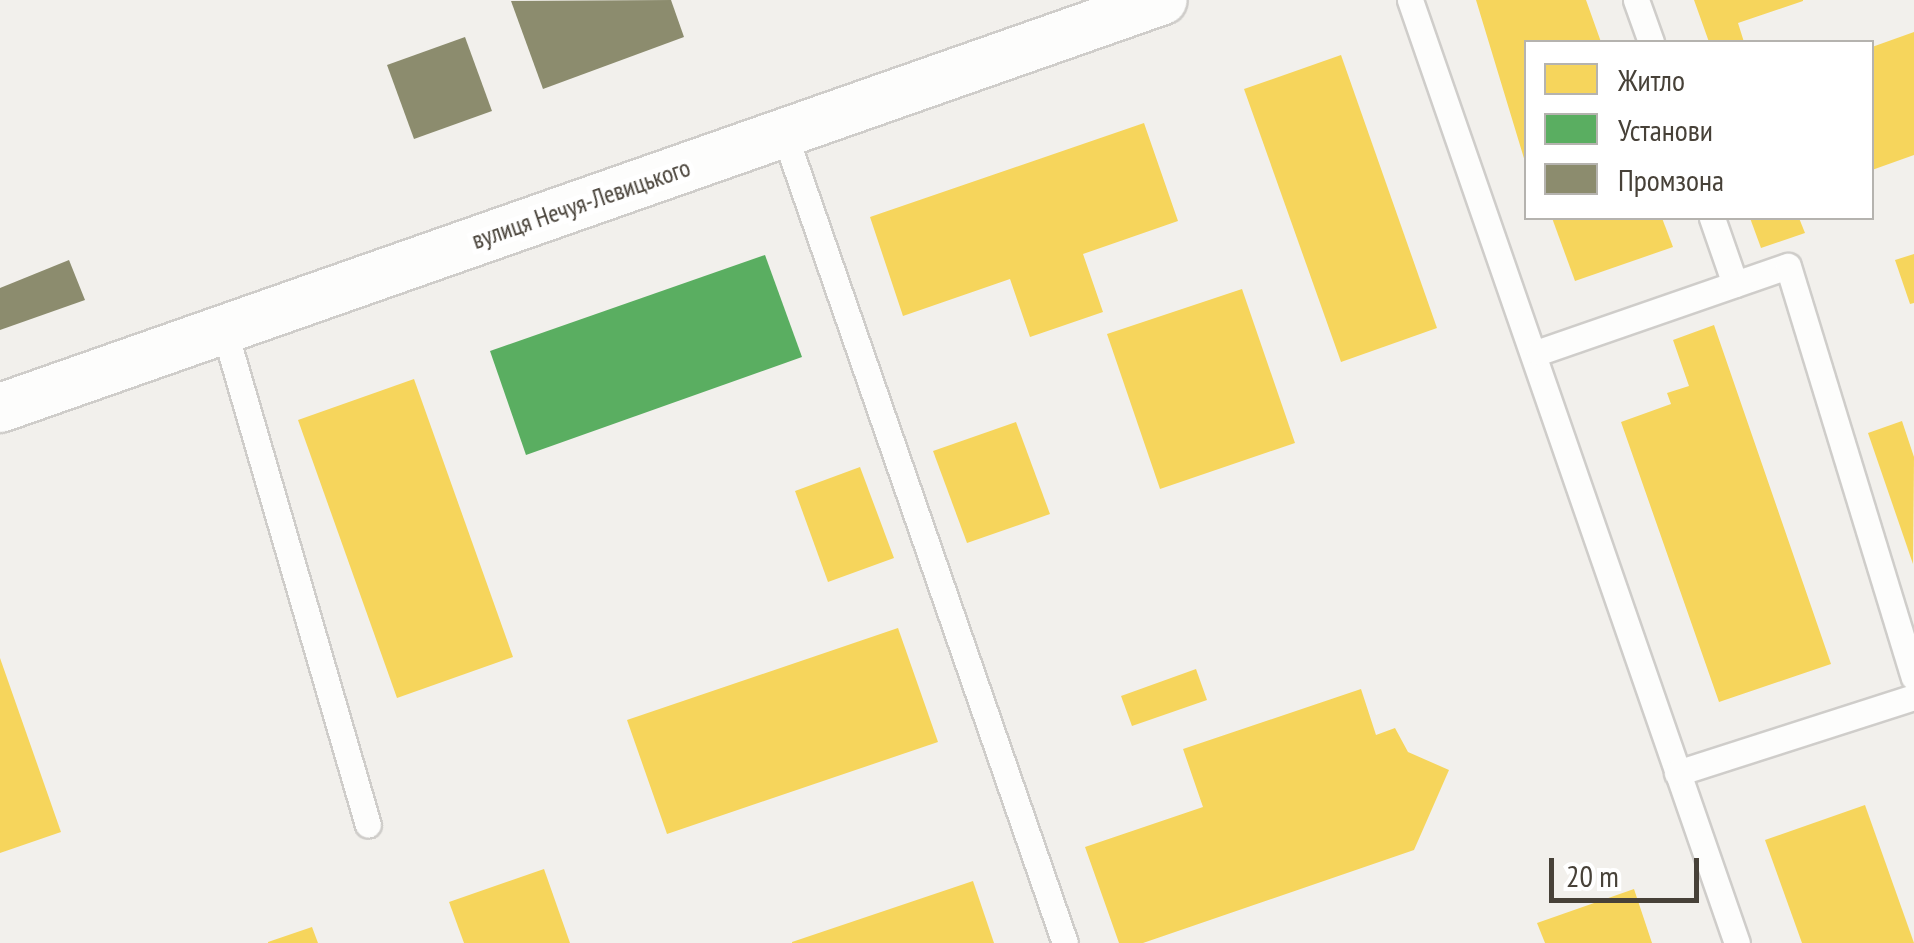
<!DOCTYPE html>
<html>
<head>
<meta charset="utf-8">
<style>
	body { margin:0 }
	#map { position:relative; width:1914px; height:943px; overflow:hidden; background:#f2f0ec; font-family:"PT Sans Narrow",sans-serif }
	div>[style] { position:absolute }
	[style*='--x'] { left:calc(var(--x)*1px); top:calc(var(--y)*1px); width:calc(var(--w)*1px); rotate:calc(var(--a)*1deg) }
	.homes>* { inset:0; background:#f6d55c }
	.public>* { inset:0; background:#5aae61 }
	.industry>* { inset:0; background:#8c8c6e }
	.roads { filter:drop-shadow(2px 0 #cfcdca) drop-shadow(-2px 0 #cfcdca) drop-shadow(0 2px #cfcdca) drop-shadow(0 -2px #cfcdca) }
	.service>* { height:25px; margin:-12.5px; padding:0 12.5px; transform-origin:12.5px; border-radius:12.5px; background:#fdfdfc }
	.minor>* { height:48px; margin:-24px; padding:0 24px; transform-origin:24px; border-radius:24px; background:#fdfdfc }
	span { translate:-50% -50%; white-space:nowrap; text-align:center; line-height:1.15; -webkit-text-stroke:10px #fff; paint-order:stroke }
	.street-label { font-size:25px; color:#474138 }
	.legend { position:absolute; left:1524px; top:40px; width:350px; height:180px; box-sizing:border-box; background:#fff; border:2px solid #b5b3af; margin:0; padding:12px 18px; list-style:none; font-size:30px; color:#474138 }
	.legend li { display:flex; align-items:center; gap:20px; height:50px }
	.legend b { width:50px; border:2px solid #b5b3af }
	.scale { position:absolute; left:1549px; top:858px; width:150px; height:45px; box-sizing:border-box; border:5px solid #474138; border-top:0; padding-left:12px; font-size:30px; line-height:35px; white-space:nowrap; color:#474138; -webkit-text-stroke:8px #fff; paint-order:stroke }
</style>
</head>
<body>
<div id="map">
	<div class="homes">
		<i style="clip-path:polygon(1476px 0,1586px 0,1601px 42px,1526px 42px,1526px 165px)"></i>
		<i style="clip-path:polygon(1694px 0,1803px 0,1803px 1px,1738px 23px,1744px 42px,1709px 42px)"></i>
		<i style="clip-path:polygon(1914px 32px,1914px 155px,1872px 170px,1872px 47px)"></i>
		<i style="clip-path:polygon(1341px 55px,1437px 328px,1341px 362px,1244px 89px)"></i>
		<i style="clip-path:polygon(1144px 123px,1178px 221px,1083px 254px,1103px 312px,1030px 337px,1010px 279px,903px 316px,870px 217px)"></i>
		<i style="clip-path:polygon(1552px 218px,1662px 218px,1673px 247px,1575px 281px)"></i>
		<i style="clip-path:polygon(1750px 218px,1799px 218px,1805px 233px,1761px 248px)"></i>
		<i style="clip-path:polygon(1914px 254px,1914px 303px,1910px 304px,1895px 260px)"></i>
		<i style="clip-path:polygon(1242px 289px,1295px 443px,1160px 489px,1107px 334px)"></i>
		<i style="clip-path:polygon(1714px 325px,1831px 664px,1719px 702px,1621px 422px,1671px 404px,1667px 393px,1689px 386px,1673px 340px)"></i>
		<i style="clip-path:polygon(414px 379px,513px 657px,397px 698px,298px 420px)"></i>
		<i style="clip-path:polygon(1902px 421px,1914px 457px,1913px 564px,1868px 433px)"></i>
		<i style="clip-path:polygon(1016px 422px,1050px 514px,967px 543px,933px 451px)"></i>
		<i style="clip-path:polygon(860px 467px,894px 558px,828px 582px,795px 491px)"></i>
		<i style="clip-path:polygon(898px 628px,938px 742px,667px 834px,627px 720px)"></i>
		<i style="clip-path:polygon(0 658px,61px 832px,0 853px)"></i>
		<i style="clip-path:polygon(1196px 669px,1207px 700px,1132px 726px,1121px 696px)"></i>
		<i style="clip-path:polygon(1361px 689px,1376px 735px,1395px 728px,1408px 752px,1449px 770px,1414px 850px,1143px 943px,1119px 943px,1085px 847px,1203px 807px,1183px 749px)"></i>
		<i style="clip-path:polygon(1865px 805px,1914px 943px,1802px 943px,1765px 840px)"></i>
		<i style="clip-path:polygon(544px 869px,570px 943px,464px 943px,449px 902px)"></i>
		<i style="clip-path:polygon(973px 881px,994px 943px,792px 943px,792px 942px)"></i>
		<i style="clip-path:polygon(1634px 889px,1652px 943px,1545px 943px,1537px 923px)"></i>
		<i style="clip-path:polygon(312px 927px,318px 943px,268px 943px,268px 942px)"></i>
	</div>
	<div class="public">
		<i style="clip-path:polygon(765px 255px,802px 357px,526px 455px,490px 351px)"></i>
	</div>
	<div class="industry">
		<i style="clip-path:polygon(671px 0,684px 37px,543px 89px,511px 1px)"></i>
		<i style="clip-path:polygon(465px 37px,492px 111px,414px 139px,387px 65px)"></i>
		<i style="clip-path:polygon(69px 260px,85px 300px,0 330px,0 288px)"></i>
	</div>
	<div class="roads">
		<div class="service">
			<i style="--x:1410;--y:0;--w:998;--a:70.88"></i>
			<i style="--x:1636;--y:0;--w:45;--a:70.3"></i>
			<i style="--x:784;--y:133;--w:857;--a:70.87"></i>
			<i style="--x:1712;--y:218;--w:70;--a:70.8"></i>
			<i style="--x:224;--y:329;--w:516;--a:73.81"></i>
			<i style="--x:1539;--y:352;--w:263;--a:-19.1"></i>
			<i style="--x:1788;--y:266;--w:430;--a:73"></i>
			<i style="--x:1677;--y:773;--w:249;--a:-17.8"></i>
		</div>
		<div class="minor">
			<i style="--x:0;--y:408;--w:1232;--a:-19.33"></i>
		</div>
	</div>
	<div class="street-label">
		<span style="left:581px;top:204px;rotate:-19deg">вулиця Нечуя-Левицького</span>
	</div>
	<ul class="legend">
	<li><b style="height:28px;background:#f6d55c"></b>Житло</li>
	<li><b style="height:28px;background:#5aae61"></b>Установи</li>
	<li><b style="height:28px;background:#8c8c6e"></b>Промзона</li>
	</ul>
	<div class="scale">20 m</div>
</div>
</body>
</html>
